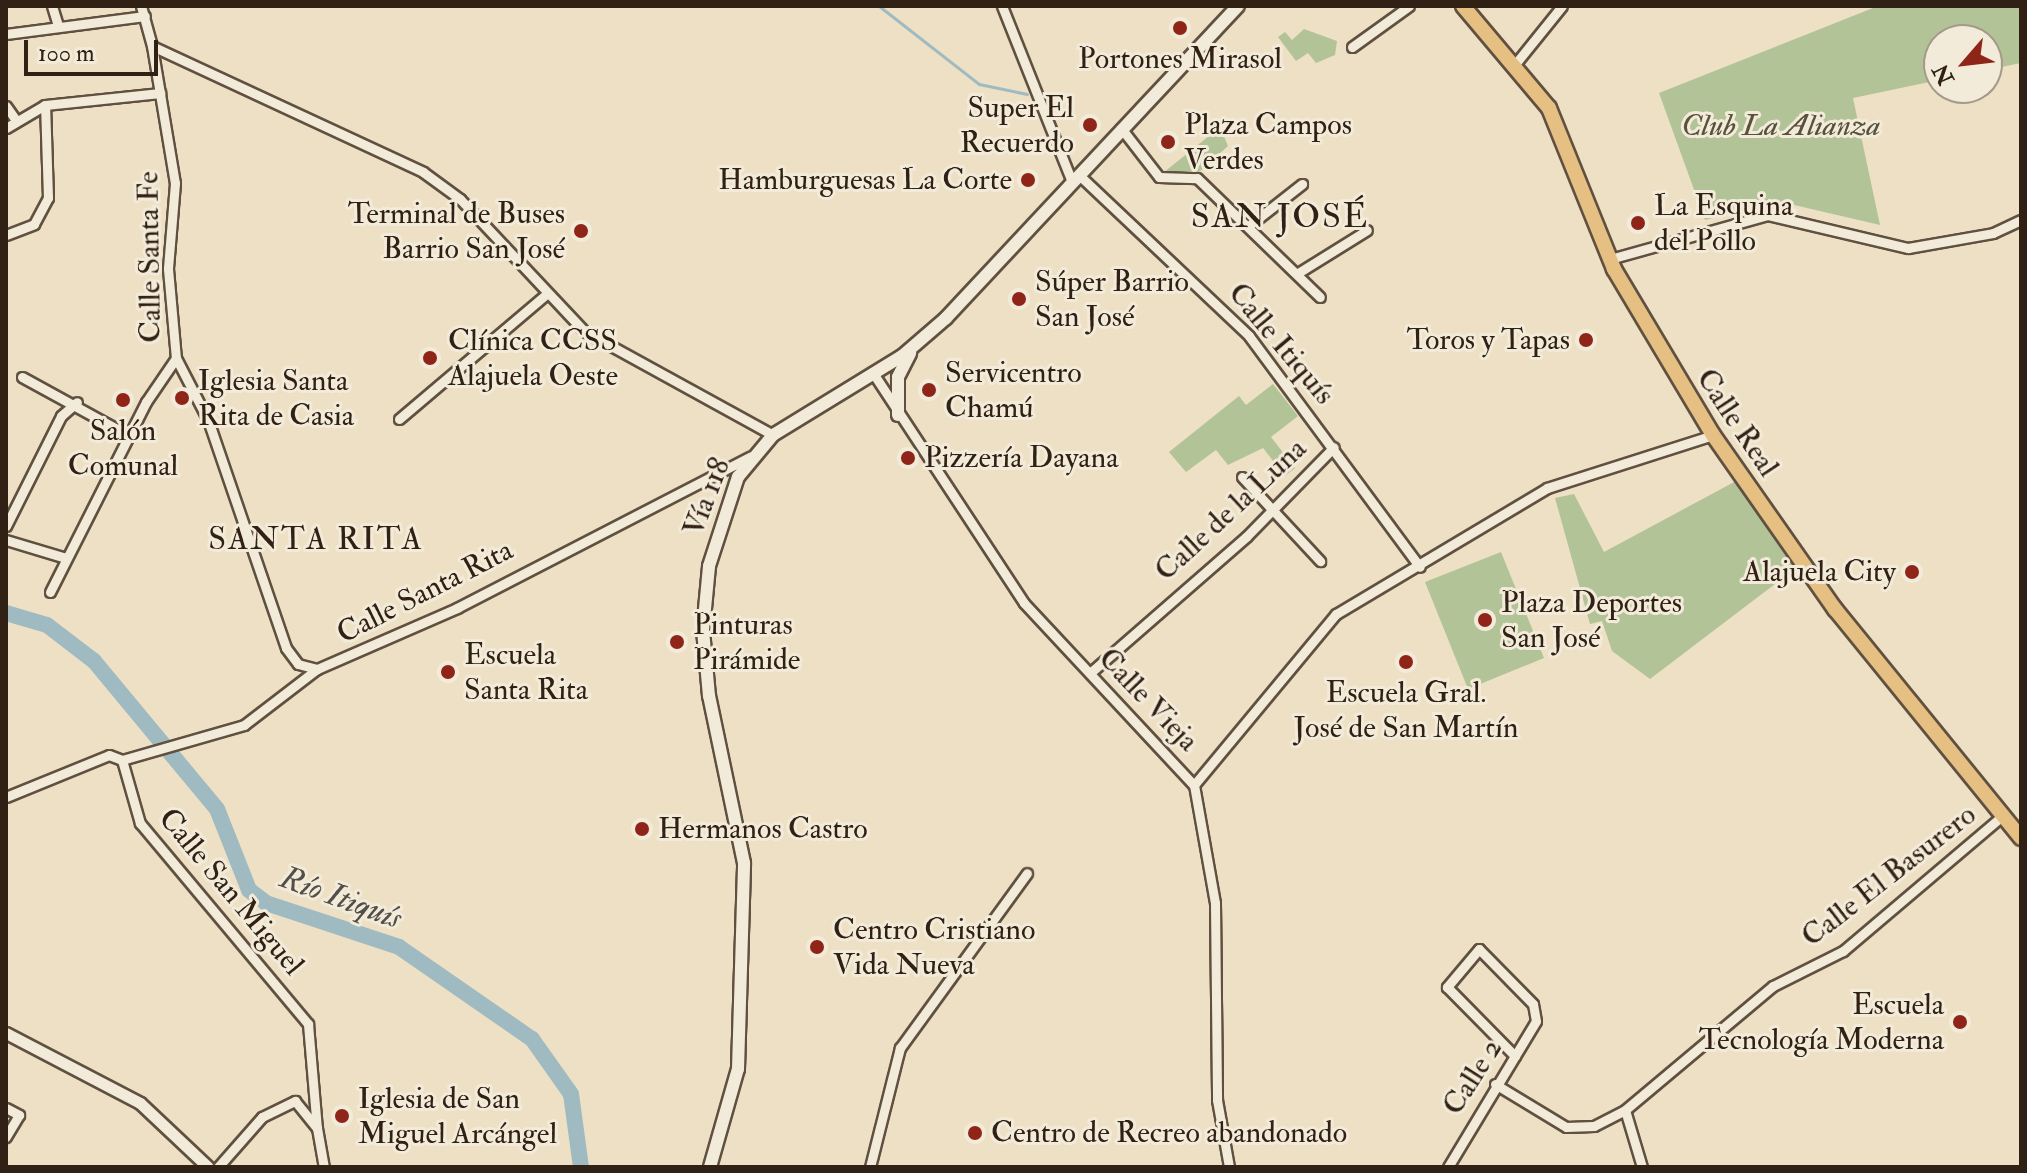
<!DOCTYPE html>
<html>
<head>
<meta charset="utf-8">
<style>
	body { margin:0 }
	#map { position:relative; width:2027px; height:1173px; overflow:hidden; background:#ede0c5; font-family:"IM FELL Double Pica",serif }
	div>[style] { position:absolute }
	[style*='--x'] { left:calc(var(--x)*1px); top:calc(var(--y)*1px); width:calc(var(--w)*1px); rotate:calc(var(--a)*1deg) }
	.green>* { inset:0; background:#b3c398 }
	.stream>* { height:3px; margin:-1.5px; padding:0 1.5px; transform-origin:1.5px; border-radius:1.5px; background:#9fbac0 }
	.river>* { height:16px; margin:-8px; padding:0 8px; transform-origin:8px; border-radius:8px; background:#9fbac0 }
	.roads { filter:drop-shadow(2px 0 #605040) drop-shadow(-2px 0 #605040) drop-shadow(0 2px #605040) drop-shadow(0 -2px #605040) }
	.minor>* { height:9px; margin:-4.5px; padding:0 4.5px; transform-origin:4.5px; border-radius:4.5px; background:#f3ebd9 }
	.tertiary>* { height:11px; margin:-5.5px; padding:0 5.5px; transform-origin:5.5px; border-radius:5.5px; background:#f3ebd9 }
	.secondary>* { height:12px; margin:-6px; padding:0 6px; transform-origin:6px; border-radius:6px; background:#f3ebd9 }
	.primary>* { height:14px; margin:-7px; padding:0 7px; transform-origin:7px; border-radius:7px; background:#e6c082 }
	.dots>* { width:22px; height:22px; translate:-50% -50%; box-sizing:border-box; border:4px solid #f3ebd9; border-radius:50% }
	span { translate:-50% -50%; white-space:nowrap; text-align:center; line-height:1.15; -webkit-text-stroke:6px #f3ebd9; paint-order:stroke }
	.poi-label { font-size:30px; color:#312014 }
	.right { translate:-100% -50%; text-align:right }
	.left { translate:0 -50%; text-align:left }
	.park-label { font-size:30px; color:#58513c; font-style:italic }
	.street-label { font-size:30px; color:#312014 }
	.neighbourhood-label { font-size:32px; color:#312014; letter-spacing:2px }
	.water-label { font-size:32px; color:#524e48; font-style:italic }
	.quarter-label { font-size:34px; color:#312014; letter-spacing:2px }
	.frame { position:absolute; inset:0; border:8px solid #312014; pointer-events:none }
	.north { position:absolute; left:1923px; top:24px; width:80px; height:80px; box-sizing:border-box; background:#f3ebd9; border:2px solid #a59a8a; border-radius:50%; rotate:242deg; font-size:22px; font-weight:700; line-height:32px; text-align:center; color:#312014 }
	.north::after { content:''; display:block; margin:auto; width:28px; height:36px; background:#8f2418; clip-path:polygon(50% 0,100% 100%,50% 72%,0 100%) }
	.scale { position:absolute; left:24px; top:40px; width:134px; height:36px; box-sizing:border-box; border:4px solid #312014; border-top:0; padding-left:10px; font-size:24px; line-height:28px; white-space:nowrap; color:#312014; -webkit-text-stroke:6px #f3ebd9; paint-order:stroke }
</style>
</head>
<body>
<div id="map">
	<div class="green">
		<i style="clip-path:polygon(1878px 6px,2021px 6px,2021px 63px,1987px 70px,1987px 40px,1939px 40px,1939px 80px,1853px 98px,1880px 225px,1777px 201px,1705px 220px,1659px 93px)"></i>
		<i style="clip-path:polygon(1304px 29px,1337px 41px,1335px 55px,1316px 63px,1308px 53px,1296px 61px,1278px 37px,1285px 32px,1292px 40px)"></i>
		<i style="clip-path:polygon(1220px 127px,1228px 146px,1199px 172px,1163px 173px)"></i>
		<i style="clip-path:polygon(1273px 384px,1298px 416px,1271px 437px,1295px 468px,1285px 476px,1263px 448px,1228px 465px,1216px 450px,1186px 472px,1169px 452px,1239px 396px,1246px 405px)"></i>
		<i style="clip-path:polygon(1736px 481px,1796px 568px,1650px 679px,1612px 651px,1602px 621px,1590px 624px,1555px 498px,1574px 494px,1604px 552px)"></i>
		<i style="clip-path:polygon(1501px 552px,1544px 658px,1468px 689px,1425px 582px)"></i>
	</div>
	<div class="stream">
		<i style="--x:879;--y:6;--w:127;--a:38"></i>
		<i style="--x:979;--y:84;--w:49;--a:11.8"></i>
	</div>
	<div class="river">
		<i style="--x:6;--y:613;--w:43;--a:16.3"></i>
		<i style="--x:47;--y:625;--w:59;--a:37.5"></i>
		<i style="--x:94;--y:661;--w:192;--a:50.3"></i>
		<i style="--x:217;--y:809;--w:87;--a:68.4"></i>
		<i style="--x:249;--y:890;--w:21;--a:37"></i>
		<i style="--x:266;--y:903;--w:140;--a:18.3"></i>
		<i style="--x:399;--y:947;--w:162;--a:34.7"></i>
		<i style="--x:532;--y:1039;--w:67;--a:54.7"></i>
		<i style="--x:571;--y:1094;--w:74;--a:82.2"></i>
	</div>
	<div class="roads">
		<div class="minor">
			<i style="--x:52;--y:6;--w:21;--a:73"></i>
			<i style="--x:141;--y:6;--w:41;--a:74.6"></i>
			<i style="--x:152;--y:46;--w:299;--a:24.9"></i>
			<i style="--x:423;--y:172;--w:46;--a:36.1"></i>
			<i style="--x:460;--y:199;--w:181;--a:46.8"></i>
			<i style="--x:584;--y:331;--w:216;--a:28.8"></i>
			<i style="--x:1002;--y:6;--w:189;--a:68.3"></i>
			<i style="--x:6;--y:34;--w:140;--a:-7.4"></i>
			<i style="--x:152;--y:46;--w:139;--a:80.5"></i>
			<i style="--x:175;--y:183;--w:86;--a:94.7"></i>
			<i style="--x:168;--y:269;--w:89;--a:84.9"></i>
			<i style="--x:176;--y:358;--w:70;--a:62.7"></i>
			<i style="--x:208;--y:420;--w:241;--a:71.1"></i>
			<i style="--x:286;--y:648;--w:20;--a:53"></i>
			<i style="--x:298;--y:664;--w:20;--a:15"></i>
			<i style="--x:1352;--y:47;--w:70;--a:-35.7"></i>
			<i style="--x:1516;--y:63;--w:73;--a:-51.1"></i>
			<i style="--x:6;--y:106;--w:16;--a:55"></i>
			<i style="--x:6;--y:128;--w:45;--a:-30.5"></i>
			<i style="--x:1121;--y:128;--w:62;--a:52.2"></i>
			<i style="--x:1159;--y:177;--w:38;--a:2"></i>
			<i style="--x:1197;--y:178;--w:171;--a:44.1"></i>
			<i style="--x:1079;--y:175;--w:234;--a:43.4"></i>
			<i style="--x:1249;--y:336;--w:287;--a:53.5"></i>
			<i style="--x:1251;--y:224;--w:65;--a:-38.1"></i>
			<i style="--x:6;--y:235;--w:30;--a:-21"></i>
			<i style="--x:34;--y:224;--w:30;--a:-62"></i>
			<i style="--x:48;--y:198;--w:93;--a:-91.8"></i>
			<i style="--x:45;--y:105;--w:116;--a:-6"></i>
			<i style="--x:1610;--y:259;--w:164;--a:-15.6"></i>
			<i style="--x:1768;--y:215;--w:144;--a:13.3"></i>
			<i style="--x:1908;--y:248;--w:86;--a:-10"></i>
			<i style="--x:1993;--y:233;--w:31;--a:-25"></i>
			<i style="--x:1298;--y:273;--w:81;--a:-31.9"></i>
			<i style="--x:873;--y:373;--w:275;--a:56.7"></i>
			<i style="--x:1024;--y:603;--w:249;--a:47"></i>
			<i style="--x:1194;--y:785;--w:120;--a:79.9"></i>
			<i style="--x:1215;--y:903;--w:197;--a:89.4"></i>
			<i style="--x:1217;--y:1100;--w:68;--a:79.8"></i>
			<i style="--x:22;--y:377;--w:121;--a:28.7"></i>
			<i style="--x:399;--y:419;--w:192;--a:-40.3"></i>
			<i style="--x:1242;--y:477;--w:115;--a:47.1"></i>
			<i style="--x:6;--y:526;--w:123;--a:-63.4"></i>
			<i style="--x:61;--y:416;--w:21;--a:-41"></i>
			<i style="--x:6;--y:540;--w:63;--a:16.7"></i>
			<i style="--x:50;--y:592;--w:213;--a:-63.2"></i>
			<i style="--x:146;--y:402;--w:53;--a:-55.7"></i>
			<i style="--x:1090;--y:673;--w:208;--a:-41.1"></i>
			<i style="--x:1247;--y:536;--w:124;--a:-45.7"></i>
			<i style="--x:122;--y:760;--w:127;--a:-16"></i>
			<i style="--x:244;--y:725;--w:92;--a:-37.5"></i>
			<i style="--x:317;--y:669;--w:153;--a:-23.5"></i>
			<i style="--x:457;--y:608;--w:330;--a:-27.3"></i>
			<i style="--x:122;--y:760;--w:66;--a:74.1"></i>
			<i style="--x:140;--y:823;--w:262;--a:50.1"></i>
			<i style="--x:308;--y:1024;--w:104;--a:85.1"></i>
			<i style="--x:1194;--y:785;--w:222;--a:-50.3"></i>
			<i style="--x:1336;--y:614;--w:246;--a:-30.8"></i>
			<i style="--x:1547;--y:488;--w:174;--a:-17.7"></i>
			<i style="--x:6;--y:797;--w:111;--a:-22.2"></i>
			<i style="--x:109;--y:755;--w:14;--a:21"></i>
			<i style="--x:1495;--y:1084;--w:83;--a:31.2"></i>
			<i style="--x:1566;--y:1127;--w:28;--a:-2"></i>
			<i style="--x:1594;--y:1126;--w:35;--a:-27"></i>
			<i style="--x:6;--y:1108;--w:15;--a:28"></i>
			<i style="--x:19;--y:1115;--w:26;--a:121"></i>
			<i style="--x:218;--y:1167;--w:67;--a:-48.7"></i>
			<i style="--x:262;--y:1117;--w:37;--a:-26"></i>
			<i style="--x:295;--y:1101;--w:35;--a:51"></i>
			<i style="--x:317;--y:1128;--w:40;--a:80"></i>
			<i style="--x:870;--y:1167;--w:123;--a:-75.9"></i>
			<i style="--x:900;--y:1048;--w:216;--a:-54"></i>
			<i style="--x:1448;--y:1167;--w:170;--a:-58.9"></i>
			<i style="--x:1536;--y:1021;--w:17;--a:-100"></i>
			<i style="--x:1533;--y:1004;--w:77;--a:-134.5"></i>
			<i style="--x:1479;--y:949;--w:50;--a:130.1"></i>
			<i style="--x:1447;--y:987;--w:97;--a:45.4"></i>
			<i style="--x:1642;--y:1167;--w:59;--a:-106.6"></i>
			<i style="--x:1625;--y:1110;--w:193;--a:-40"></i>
			<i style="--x:1773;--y:986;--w:78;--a:-26.6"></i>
			<i style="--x:1843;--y:951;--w:209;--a:-40.3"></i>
		</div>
		<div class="tertiary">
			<i style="--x:6;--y:1033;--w:151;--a:27.6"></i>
			<i style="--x:140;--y:1103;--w:93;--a:43.3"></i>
		</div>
		<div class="secondary">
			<i style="--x:898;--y:415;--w:38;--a:-90"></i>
			<i style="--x:898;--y:377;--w:27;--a:-63"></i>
			<i style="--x:710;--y:1167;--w:102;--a:-74.1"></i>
			<i style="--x:738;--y:1069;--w:206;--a:-88.3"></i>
			<i style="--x:744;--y:863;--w:171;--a:-101.8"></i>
			<i style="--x:709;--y:696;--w:66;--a:-95.2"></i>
			<i style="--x:703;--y:630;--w:64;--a:-84.6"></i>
			<i style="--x:709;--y:566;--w:94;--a:-72"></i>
			<i style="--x:738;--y:477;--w:55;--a:-50.2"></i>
			<i style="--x:773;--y:435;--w:151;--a:-31.5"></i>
			<i style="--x:902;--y:356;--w:58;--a:-40.8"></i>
			<i style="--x:946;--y:318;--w:427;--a:-46.9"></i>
		</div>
		<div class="primary">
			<i style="--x:1463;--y:6;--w:133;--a:49.9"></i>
			<i style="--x:1549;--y:108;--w:174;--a:68"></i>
			<i style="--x:1614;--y:269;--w:193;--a:59.2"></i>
			<i style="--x:1713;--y:435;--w:213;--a:55"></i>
			<i style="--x:1835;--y:609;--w:295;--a:50.9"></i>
		</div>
	</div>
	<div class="dots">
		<i style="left:1180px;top:28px;background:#8f2418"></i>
		<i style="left:1090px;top:125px;background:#8f2418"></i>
		<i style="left:1168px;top:142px;background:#8f2418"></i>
		<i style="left:1028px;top:180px;background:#8f2418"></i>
		<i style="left:1638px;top:223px;background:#8f2418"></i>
		<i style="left:581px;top:231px;background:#8f2418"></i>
		<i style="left:1019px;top:299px;background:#8f2418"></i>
		<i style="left:1586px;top:340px;background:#8f2418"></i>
		<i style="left:430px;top:358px;background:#8f2418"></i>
		<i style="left:929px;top:390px;background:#8f2418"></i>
		<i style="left:182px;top:398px;background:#8f2418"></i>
		<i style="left:123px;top:400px;background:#8f2418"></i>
		<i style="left:908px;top:458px;background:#8f2418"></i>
		<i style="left:1912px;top:572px;background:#8f2418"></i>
		<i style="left:1485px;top:620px;background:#8f2418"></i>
		<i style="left:677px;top:642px;background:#8f2418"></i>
		<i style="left:1406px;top:662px;background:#8f2418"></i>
		<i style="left:448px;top:672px;background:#8f2418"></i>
		<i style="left:642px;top:829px;background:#8f2418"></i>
		<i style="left:817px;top:947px;background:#8f2418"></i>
		<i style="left:1960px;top:1022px;background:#8f2418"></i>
		<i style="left:342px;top:1116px;background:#8f2418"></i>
		<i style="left:975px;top:1133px;background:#8f2418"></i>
	</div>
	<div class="poi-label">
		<span style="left:1180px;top:59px">Portones Mirasol</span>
		<span class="right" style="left:1074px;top:125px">Super El<br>Recuerdo</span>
		<span class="left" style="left:1184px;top:142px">Plaza Campos<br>Verdes</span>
		<span class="right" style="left:1012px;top:180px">Hamburguesas La Corte</span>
		<span class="left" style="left:1654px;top:223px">La Esquina<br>del Pollo</span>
		<span class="right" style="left:565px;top:231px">Terminal de Buses<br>Barrio San José</span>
		<span class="left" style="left:1035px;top:299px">Súper Barrio<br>San José</span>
		<span class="right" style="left:1570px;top:340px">Toros y Tapas</span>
		<span class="left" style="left:448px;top:358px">Clínica CCSS<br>Alajuela Oeste</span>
		<span class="left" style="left:945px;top:390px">Servicentro<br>Chamú</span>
		<span class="left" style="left:198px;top:398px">Iglesia Santa<br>Rita de Casia</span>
		<span style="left:123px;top:448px">Salón<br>Comunal</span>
		<span class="left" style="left:924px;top:458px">Pizzería Dayana</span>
		<span class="right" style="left:1896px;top:572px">Alajuela City</span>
		<span class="left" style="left:1501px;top:620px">Plaza Deportes<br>San José</span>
		<span class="left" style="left:693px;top:642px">Pinturas<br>Pirámide</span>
		<span class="left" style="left:464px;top:672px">Escuela<br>Santa Rita</span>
		<span style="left:1406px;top:710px">Escuela Gral.<br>José de San Martín</span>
		<span class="left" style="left:658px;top:829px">Hermanos Castro</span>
		<span class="left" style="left:833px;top:947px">Centro Cristiano<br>Vida Nueva</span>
		<span class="right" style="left:1944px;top:1022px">Escuela<br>Tecnología Moderna</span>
		<span class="left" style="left:358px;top:1116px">Iglesia de San<br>Miguel Arcángel</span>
		<span class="left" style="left:991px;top:1133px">Centro de Recreo abandonado</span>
	</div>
	<div class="park-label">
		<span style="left:1781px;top:126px">Club La Alianza</span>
	</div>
	<div class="street-label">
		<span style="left:150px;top:257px;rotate:-91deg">Calle Santa Fe</span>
		<span style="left:1281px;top:344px;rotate:50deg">Calle Itiquís</span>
		<span style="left:1737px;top:423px;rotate:56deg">Calle Real</span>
		<span style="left:707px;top:497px;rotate:-69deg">Vía 118</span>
		<span style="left:1231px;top:510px;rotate:-43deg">Calle de la Luna</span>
		<span style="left:425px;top:592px;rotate:-27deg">Calle Santa Rita</span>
		<span style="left:1148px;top:700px;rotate:46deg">Calle Vieja</span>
		<span style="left:1889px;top:876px;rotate:-38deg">Calle El Basurero</span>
		<span style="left:231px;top:892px;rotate:50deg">Calle San Miguel</span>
		<span style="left:1473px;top:1077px;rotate:-58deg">Calle 2</span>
	</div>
	<div class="neighbourhood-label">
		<span style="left:316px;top:539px">SANTA RITA</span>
	</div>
	<div class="water-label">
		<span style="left:341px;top:898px;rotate:20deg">Río Itiquís</span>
	</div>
	<div class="quarter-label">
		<span style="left:1280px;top:217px">SAN JOSÉ</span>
	</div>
	<div class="frame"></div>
	<div class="north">N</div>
	<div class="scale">100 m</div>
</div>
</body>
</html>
